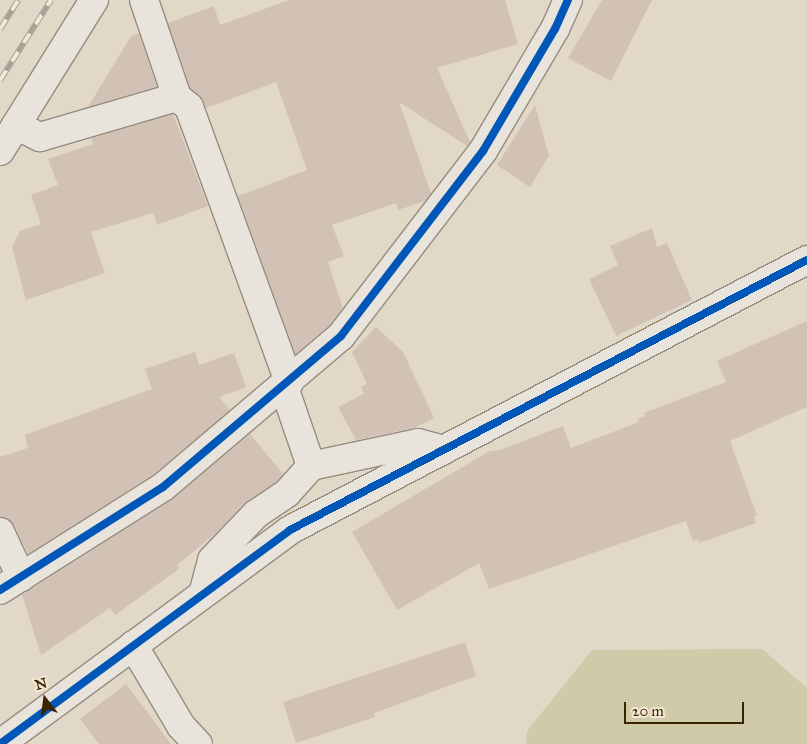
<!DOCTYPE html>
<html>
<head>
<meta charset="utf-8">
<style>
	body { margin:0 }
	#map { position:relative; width:807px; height:744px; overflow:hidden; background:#e2d8c8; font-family:"IM FELL Great Primer",serif }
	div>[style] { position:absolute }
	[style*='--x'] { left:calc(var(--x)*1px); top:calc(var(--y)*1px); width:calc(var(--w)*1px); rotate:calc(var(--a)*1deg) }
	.green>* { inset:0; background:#cfcaa7 }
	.building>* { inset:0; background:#d2c1b5 }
	.roads { filter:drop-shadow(1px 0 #958c7e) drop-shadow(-1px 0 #958c7e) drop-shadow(0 1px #958c7e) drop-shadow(0 -1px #958c7e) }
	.minor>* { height:28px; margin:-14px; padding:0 14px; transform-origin:14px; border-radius:14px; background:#e8e3db }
	.rail>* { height:5.5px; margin-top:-2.75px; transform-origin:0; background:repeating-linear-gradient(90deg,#f3e8d4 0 11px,#a6a096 0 22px); box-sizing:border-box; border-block:1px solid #a6a096 }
	.cycleway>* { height:8px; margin:-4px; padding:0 4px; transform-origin:4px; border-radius:4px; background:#0057b8 }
	span { translate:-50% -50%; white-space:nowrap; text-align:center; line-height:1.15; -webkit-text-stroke:4px #f3e8d4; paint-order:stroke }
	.north { position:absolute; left:20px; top:674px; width:50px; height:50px; -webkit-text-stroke:4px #f3e8d4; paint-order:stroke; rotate:345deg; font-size:14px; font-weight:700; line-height:20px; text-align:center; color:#3b2501 }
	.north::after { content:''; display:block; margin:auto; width:18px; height:22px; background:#3b2501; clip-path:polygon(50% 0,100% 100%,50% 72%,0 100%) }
	.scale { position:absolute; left:624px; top:702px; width:120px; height:22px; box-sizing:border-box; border:2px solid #3b2501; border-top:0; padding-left:6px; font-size:15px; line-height:18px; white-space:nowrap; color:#3b2501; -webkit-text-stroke:4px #f3e8d4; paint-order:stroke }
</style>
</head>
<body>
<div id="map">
	<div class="green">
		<i style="clip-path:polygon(762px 649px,807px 688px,807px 744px,526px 744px,527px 731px,592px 650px)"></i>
	</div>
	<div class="building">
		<i style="clip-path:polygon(289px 0,505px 0,518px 44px,437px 68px,470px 142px,467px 146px,399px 102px,431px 193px,425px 201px,398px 210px,396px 203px,332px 225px,344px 256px,328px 262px,343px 308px,330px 325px,295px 354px,238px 196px,307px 170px,276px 82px,206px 108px,190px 88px,168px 23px,214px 6px,220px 25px)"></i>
		<i style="clip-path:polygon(602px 0,652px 0,611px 81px,568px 58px)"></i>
		<i style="clip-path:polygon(139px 33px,157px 87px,88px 107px,131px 36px)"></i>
		<i style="clip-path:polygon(535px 105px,549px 156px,530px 187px,497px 165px)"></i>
		<i style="clip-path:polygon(173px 114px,208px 206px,157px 225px,153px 213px,91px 232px,105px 273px,26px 300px,12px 247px,20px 231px,41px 224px,31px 195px,58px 185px,48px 159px,93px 144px,91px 138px)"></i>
		<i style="clip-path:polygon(652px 228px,657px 247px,667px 243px,692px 300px,616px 336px,589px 279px,618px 265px,610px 246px)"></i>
		<i style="clip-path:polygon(807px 321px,807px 407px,730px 441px,757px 516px,754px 517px,756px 523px,699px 543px,698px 539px,693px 541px,686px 521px,489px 589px,479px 563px,397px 610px,352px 532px,490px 451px,500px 450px,563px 426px,571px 448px,639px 422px,638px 419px,645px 416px,644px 413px,726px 382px,717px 361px)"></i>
		<i style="clip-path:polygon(376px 327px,403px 352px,434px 418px,414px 428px,356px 440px,338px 407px,364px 394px,361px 387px,367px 384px,352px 352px)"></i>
		<i style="clip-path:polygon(195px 352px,199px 365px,234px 353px,246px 387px,219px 397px,230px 410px,154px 474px,28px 554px,14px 525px,0 517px,0 457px,28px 448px,25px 435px,152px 389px,145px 369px)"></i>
		<i style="clip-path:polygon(250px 434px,283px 474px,277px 481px,245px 503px,216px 533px,177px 565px,180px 568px,115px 615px,110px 608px,41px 655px,22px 595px,171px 500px)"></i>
		<i style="clip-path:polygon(465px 642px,476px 676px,374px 713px,375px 717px,296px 743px,283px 702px)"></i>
		<i style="clip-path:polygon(126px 684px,171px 744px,99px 744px,80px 719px)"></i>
	</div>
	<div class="roads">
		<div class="minor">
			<i style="--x:177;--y:97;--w:16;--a:40"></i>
			<i style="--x:189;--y:107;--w:293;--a:70"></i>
			<i style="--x:16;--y:125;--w:27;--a:27"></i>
			<i style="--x:40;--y:137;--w:143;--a:-16.3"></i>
			<i style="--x:177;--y:97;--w:102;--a:-108.8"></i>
			<i style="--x:0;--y:151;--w:178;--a:-58.1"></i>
			<i style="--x:284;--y:387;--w:83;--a:71.1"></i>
			<i style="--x:311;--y:466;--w:109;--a:-12.1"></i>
			<i style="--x:418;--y:443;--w:27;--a:15"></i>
			<i style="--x:0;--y:532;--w:50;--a:65"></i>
			<i style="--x:0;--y:590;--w:193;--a:-32.3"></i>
			<i style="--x:163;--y:487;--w:233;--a:-40.3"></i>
			<i style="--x:341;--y:336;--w:233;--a:-52.5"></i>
			<i style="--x:483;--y:151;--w:142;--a:-59.5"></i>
			<i style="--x:555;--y:29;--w:32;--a:-66"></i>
			<i style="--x:203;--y:594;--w:35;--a:-75"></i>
			<i style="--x:212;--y:560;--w:64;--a:-46.3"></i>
			<i style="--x:256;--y:514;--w:37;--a:-34"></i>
			<i style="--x:287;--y:493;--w:36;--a:-48"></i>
			<i style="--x:133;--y:645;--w:94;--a:59.3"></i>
			<i style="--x:181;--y:726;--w:25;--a:47"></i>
			<i style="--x:0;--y:744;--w:360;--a:-36.4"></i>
			<i style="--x:290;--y:530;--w:583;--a:-27.58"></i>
		</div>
	</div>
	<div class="rail">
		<i style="--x:0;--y:29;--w:34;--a:-58"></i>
		<i style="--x:0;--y:80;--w:95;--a:-57.5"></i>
	</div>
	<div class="cycleway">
		<i style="--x:0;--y:590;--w:193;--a:-32.3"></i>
		<i style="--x:163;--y:487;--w:233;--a:-40.3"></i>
		<i style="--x:341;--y:336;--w:233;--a:-52.5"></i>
		<i style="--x:483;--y:151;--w:142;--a:-59.5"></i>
		<i style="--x:555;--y:29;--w:32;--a:-66"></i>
		<i style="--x:0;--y:744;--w:360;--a:-36.4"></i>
		<i style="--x:290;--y:530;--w:583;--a:-27.58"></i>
	</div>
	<div class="north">N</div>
	<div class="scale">20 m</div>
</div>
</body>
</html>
